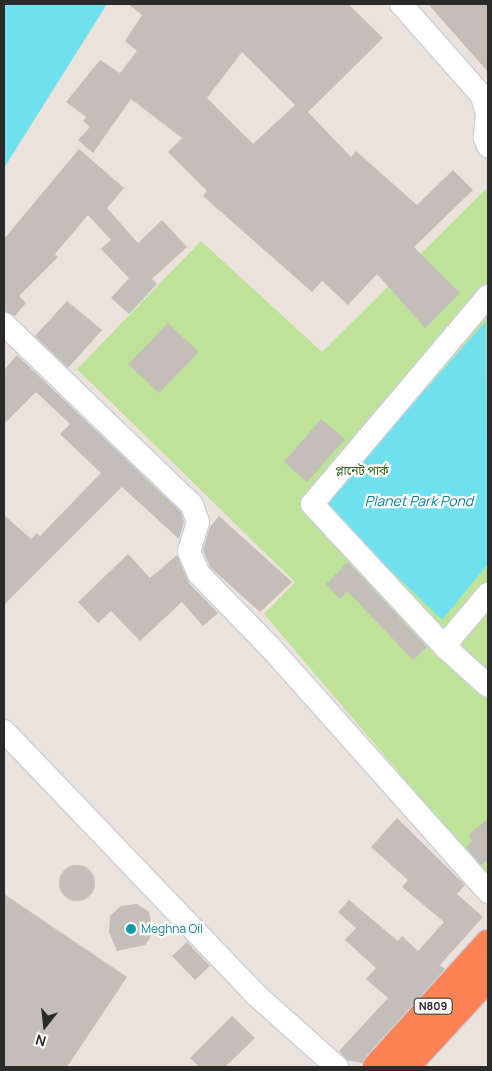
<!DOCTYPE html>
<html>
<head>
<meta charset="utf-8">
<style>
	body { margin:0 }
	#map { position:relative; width:492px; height:1071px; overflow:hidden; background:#ece2dc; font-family:Manrope,"Noto Sans Bengali",sans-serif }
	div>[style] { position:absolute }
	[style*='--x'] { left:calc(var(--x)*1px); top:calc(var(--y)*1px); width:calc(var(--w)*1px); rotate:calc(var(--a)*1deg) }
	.green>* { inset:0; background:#bee398 }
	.water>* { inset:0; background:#6fe1ee }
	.building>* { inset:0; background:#c4beb8 }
	.round { border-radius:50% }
	.roads { filter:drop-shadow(1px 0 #cad0dc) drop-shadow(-1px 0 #cad0dc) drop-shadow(0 1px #cad0dc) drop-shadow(0 -1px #cad0dc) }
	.minor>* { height:22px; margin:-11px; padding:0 11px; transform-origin:11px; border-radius:11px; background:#fff }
	.highway>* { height:28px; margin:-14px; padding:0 14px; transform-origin:14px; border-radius:14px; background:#fd8356 }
	.dots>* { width:14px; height:14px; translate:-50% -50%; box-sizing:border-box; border:2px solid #fff; border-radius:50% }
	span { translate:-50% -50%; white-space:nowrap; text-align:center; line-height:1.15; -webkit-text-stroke:4.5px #fff; paint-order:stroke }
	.shield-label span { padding:1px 4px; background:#fff; border:1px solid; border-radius:4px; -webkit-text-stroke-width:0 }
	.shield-label { font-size:11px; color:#2a2a2a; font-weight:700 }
	.park-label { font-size:12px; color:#37671a }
	.culture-label { font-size:12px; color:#0d838f }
	.left { translate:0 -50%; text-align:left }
	.water-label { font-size:14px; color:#0e819a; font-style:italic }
	.frame { position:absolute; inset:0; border:5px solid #2a2a2a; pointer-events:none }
	.north { position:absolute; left:20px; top:1001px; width:50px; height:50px; -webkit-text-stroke:4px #fff; paint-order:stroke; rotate:196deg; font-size:14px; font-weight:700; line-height:20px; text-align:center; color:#2a2a2a }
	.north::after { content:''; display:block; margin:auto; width:18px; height:22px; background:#2a2a2a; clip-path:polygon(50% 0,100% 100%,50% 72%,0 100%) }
</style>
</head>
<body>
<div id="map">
	<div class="green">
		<i style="clip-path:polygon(488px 187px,488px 877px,264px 614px,295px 582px,77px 369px,201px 241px,322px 352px)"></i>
	</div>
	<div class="water">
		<i style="clip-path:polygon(4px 4px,107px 4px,4px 168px)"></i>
		<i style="clip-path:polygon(486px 321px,488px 564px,442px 620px,324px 505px)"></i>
	</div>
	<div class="building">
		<i style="clip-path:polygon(evenodd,128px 4px,348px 4px,383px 38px,308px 112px,351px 157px,356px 151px,417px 205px,453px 170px,473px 190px,414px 247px,460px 293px,425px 328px,377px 274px,348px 305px,322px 281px,312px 292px,203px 196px,207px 191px,168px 152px,182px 138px,131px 99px,93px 153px,78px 140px,90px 127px,83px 121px,86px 117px,66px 102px,100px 60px,120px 73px,137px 51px,125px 41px,142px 15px,128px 4px,242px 52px,295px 105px,253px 144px,207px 98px,242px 52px)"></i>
		<i style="clip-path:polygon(428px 4px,488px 4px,488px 72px)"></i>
		<i style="clip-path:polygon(79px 149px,124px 188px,107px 208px,138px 243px,162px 220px,187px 247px,152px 279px,157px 284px,129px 314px,111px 298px,129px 278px,101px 249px,111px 240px,88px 215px,55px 254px,58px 257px,19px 296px,26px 303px,15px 316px,4px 311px,4px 239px)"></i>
		<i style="clip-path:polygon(67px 301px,102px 330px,68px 368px,35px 336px)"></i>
		<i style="clip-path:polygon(168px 323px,199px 352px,159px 393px,128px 364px)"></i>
		<i style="clip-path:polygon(17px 355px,181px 512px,184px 522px,179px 539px,122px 487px,4px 605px,4px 515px,31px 539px,37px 533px,40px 536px,101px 473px,60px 434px,70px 424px,36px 392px,4px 424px,4px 370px)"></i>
		<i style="clip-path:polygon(321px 419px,345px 439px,307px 482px,284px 462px)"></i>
		<i style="clip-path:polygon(219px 516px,292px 582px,260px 612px,210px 567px,203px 550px,210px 527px)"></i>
		<i style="clip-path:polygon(128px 554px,150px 578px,177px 555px,189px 583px,218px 613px,203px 626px,182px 602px,140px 641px,111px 611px,98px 623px,78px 602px)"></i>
		<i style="clip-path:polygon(348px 562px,427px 647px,413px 660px,347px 591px,340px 599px,326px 584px)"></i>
		<i style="clip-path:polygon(397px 818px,465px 885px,457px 894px,483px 917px,440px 965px,445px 969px,362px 1063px,347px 1060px,339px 1051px,388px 998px,366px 979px,376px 968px,345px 940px,356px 928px,338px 912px,349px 900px,398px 941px,402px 936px,418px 951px,444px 922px,402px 887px,408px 880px,371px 847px)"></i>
		<i style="clip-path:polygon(488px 819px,488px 860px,481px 865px,466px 847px,472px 842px,469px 834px)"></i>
		<i class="round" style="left:59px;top:865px;width:36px;height:36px"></i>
		<i style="clip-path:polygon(4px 894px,127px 977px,67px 1067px,4px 1067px)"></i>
		<i style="clip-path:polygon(137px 904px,149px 912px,153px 933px,145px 945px,117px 951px,109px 932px,110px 916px,121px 906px)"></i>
		<i style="clip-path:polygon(187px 942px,210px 966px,195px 980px,172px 956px)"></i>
		<i style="clip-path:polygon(232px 1016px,255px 1038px,225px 1067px,199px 1067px,190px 1058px)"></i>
	</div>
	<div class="roads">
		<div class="minor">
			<i style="--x:401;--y:4;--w:123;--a:48.6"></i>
			<i style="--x:482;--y:96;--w:19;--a:74"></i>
			<i style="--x:487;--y:114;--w:24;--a:95"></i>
			<i style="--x:485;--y:138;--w:9;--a:69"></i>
			<i style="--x:488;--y:296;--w:272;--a:130.2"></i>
			<i style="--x:312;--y:504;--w:194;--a:47.1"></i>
			<i style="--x:444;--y:646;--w:68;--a:-49.8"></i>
			<i style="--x:4;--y:324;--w:261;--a:43.9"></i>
			<i style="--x:192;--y:505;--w:18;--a:71"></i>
			<i style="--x:198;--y:522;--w:30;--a:107"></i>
			<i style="--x:189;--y:551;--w:25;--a:67"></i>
			<i style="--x:199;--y:574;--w:102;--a:45.8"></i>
			<i style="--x:270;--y:647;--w:328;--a:48.3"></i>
			<i style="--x:444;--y:646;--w:59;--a:42.3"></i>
			<i style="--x:4;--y:731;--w:364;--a:46.3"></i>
			<i style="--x:255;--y:994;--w:110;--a:41.7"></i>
		</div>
		<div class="highway">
			<i style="--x:377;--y:1067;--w:166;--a:-47.9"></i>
			<i style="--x:405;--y:1067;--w:122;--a:-47.3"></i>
		</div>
	</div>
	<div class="dots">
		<i style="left:131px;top:929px;background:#0f9aa8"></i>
	</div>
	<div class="shield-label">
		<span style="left:433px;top:1006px">N809</span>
	</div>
	<div class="park-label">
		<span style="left:362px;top:471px">প্লানেট পার্ক</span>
	</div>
	<div class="culture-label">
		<span class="left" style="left:141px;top:929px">Meghna Oil</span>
	</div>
	<div class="water-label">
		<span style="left:419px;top:501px">Planet Park Pond</span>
	</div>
	<div class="frame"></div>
	<div class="north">N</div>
</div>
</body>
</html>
